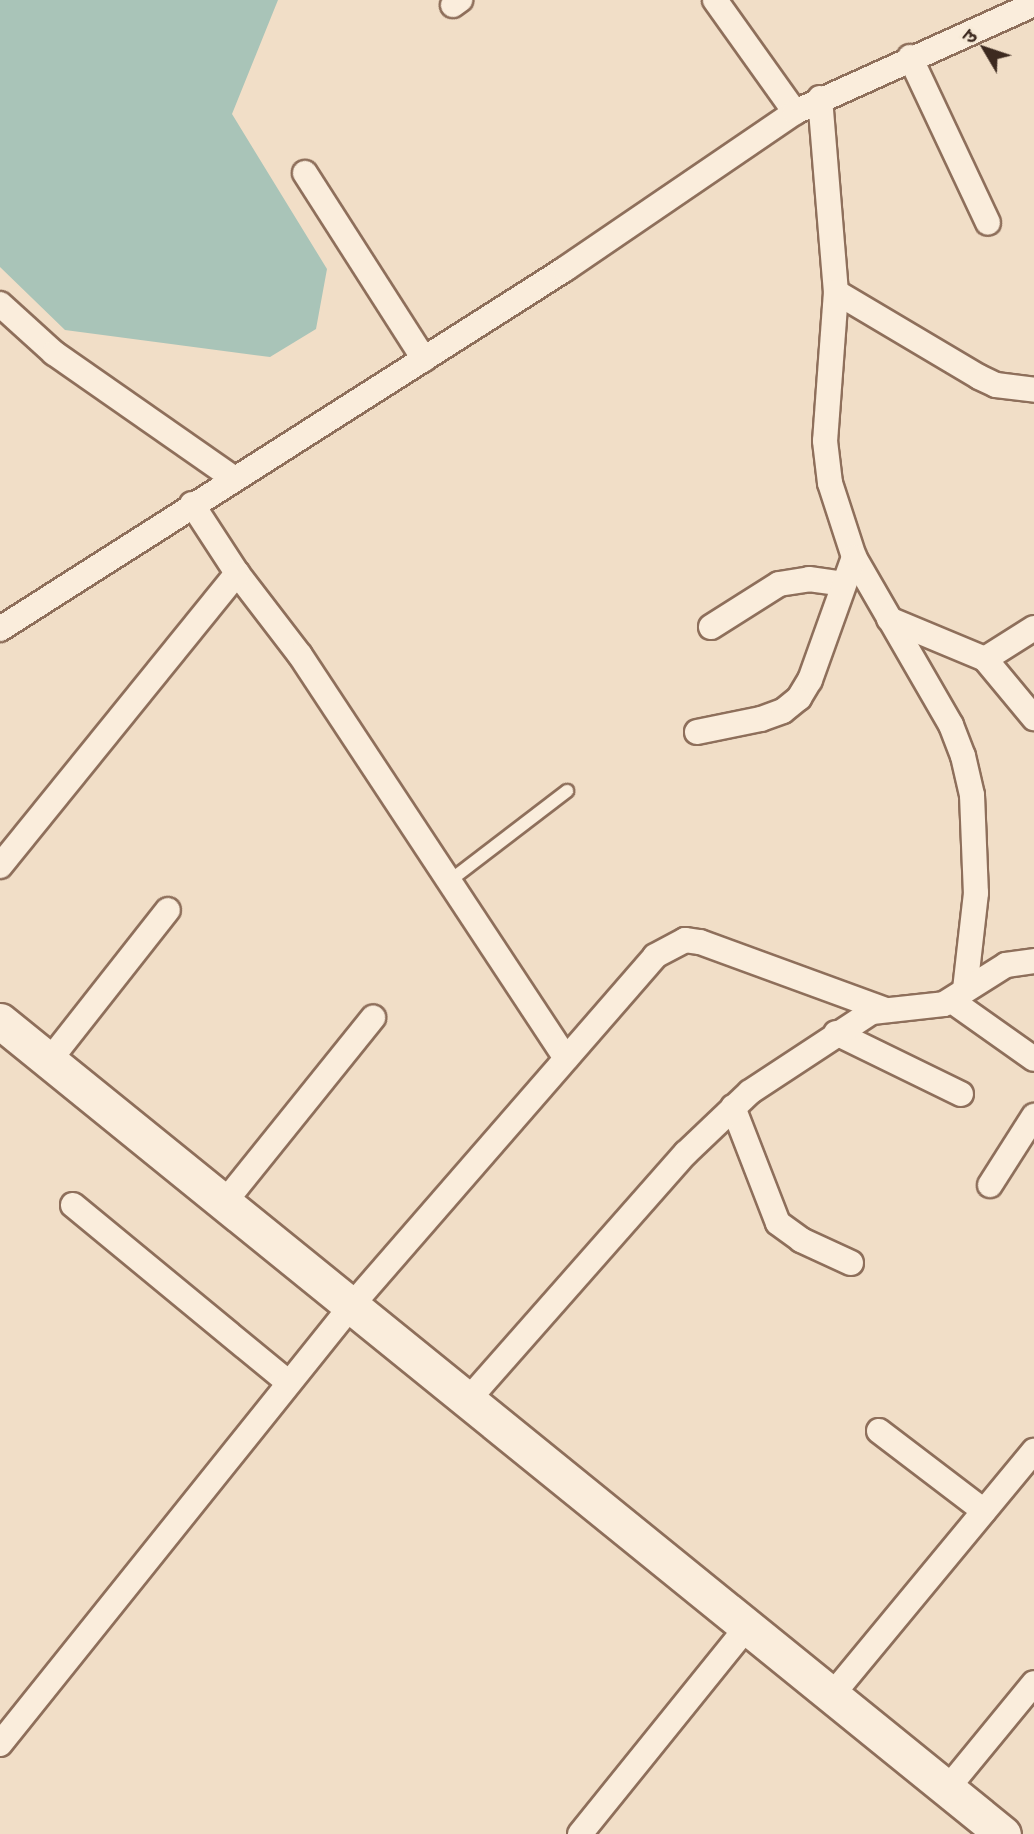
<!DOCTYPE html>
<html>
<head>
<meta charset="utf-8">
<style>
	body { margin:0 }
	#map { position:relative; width:1034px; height:1834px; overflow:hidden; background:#f1dec7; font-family:"Playfair Display","Noto Sans Devanagari",serif }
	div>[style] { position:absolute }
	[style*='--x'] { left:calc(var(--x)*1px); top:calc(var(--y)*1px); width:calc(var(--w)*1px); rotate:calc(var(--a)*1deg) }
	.water>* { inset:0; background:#a9c4b8 }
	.roads { filter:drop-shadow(2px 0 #8e6f5b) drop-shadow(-2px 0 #8e6f5b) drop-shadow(0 2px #8e6f5b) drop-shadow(0 -2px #8e6f5b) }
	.lane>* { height:12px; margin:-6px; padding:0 6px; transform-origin:6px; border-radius:6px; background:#faeddc }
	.street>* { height:24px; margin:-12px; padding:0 12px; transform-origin:12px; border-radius:12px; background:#faeddc }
	.secondary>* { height:35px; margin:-17.5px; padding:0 17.5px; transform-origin:17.5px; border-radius:17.5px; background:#faeddc }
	span { translate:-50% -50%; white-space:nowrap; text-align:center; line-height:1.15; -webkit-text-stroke:7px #f7ead7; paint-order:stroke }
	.north { position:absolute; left:950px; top:14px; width:70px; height:70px; -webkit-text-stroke:5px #f7ead7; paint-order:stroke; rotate:309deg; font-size:19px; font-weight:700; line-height:28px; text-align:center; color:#3d2a20 }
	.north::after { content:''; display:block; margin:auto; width:24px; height:32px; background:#3d2a20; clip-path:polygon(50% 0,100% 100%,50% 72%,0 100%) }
</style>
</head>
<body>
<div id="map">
	<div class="water">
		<i style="clip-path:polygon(0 0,278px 0,232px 114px,327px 269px,316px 329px,270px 357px,65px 330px,0 267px)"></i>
	</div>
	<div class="roads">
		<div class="lane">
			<i style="--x:448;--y:882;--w:150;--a:-37.4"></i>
		</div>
		<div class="street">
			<i style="--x:715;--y:0;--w:138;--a:54.5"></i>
			<i style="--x:453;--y:5;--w:9;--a:-36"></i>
			<i style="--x:910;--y:57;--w:183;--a:64.8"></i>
			<i style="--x:820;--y:98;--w:195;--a:85.3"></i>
			<i style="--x:836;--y:292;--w:149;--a:94.2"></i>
			<i style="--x:825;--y:441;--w:42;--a:83.2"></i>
			<i style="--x:830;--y:483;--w:78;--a:72"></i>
			<i style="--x:854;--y:557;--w:194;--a:60"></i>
			<i style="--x:951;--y:725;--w:33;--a:69"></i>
			<i style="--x:963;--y:756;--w:40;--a:77"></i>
			<i style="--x:972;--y:795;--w:98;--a:87.7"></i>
			<i style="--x:976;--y:893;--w:98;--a:96.5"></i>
			<i style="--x:305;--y:173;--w:221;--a:57.4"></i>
			<i style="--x:836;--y:292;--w:166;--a:30.7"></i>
			<i style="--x:979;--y:377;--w:19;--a:25"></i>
			<i style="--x:996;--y:385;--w:38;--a:7"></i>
			<i style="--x:0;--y:304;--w:73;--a:42.2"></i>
			<i style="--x:54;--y:353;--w:218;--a:34.9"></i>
			<i style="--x:192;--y:504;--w:82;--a:56.9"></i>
			<i style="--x:237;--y:573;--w:103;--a:52.5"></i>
			<i style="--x:300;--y:655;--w:483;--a:56.6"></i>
			<i style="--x:889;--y:619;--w:104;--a:22.6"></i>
			<i style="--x:985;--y:659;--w:77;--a:50.3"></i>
			<i style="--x:711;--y:627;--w:80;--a:-32.3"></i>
			<i style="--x:779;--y:584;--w:30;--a:-9"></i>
			<i style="--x:809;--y:579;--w:35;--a:8"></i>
			<i style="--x:0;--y:629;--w:670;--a:-32.5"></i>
			<i style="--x:565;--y:269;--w:278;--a:-34.3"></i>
			<i style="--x:795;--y:112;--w:262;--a:-24.3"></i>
			<i style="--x:985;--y:659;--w:58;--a:-32.3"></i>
			<i style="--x:697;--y:732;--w:65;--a:-11.5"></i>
			<i style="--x:761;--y:719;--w:23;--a:-20"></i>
			<i style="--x:783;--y:711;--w:21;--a:-39"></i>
			<i style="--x:799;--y:698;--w:21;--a:-59"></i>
			<i style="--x:810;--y:680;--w:131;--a:-70.3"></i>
			<i style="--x:0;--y:866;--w:377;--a:-51"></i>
			<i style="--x:952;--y:1001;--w:100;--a:35.3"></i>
			<i style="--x:836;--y:1033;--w:139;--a:26"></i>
			<i style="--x:49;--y:1061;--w:192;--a:-51.8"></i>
			<i style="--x:733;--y:1107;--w:124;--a:68.8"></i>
			<i style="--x:778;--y:1223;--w:29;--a:36"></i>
			<i style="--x:801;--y:1240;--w:55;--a:24.7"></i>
			<i style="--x:990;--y:1185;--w:82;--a:-57.5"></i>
			<i style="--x:224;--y:1203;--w:238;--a:-51.2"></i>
			<i style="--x:73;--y:1205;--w:278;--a:39.5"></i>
			<i style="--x:467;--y:1401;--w:331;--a:-48.6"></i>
			<i style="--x:686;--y:1153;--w:88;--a:-43.6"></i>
			<i style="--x:750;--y:1092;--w:146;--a:-33.3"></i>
			<i style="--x:872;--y:1012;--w:72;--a:-6.3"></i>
			<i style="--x:944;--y:1004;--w:73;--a:-32.2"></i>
			<i style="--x:1006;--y:965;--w:28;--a:-8"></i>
			<i style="--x:879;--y:1431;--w:132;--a:37.3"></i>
			<i style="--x:832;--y:1695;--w:317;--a:-50.4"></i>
			<i style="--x:0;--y:1744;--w:563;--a:-51.28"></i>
			<i style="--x:352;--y:1305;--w:462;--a:-49"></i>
			<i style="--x:655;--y:956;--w:34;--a:-28"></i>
			<i style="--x:685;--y:940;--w:15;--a:8"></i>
			<i style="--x:700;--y:942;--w:195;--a:20.1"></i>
			<i style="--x:947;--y:1789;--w:137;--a:-50.6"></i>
			<i style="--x:580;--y:1834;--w:266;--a:-51.1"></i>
		</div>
		<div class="secondary">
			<i style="--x:0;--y:1021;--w:1291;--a:39.03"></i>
		</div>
	</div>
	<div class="north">उ</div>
</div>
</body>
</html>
